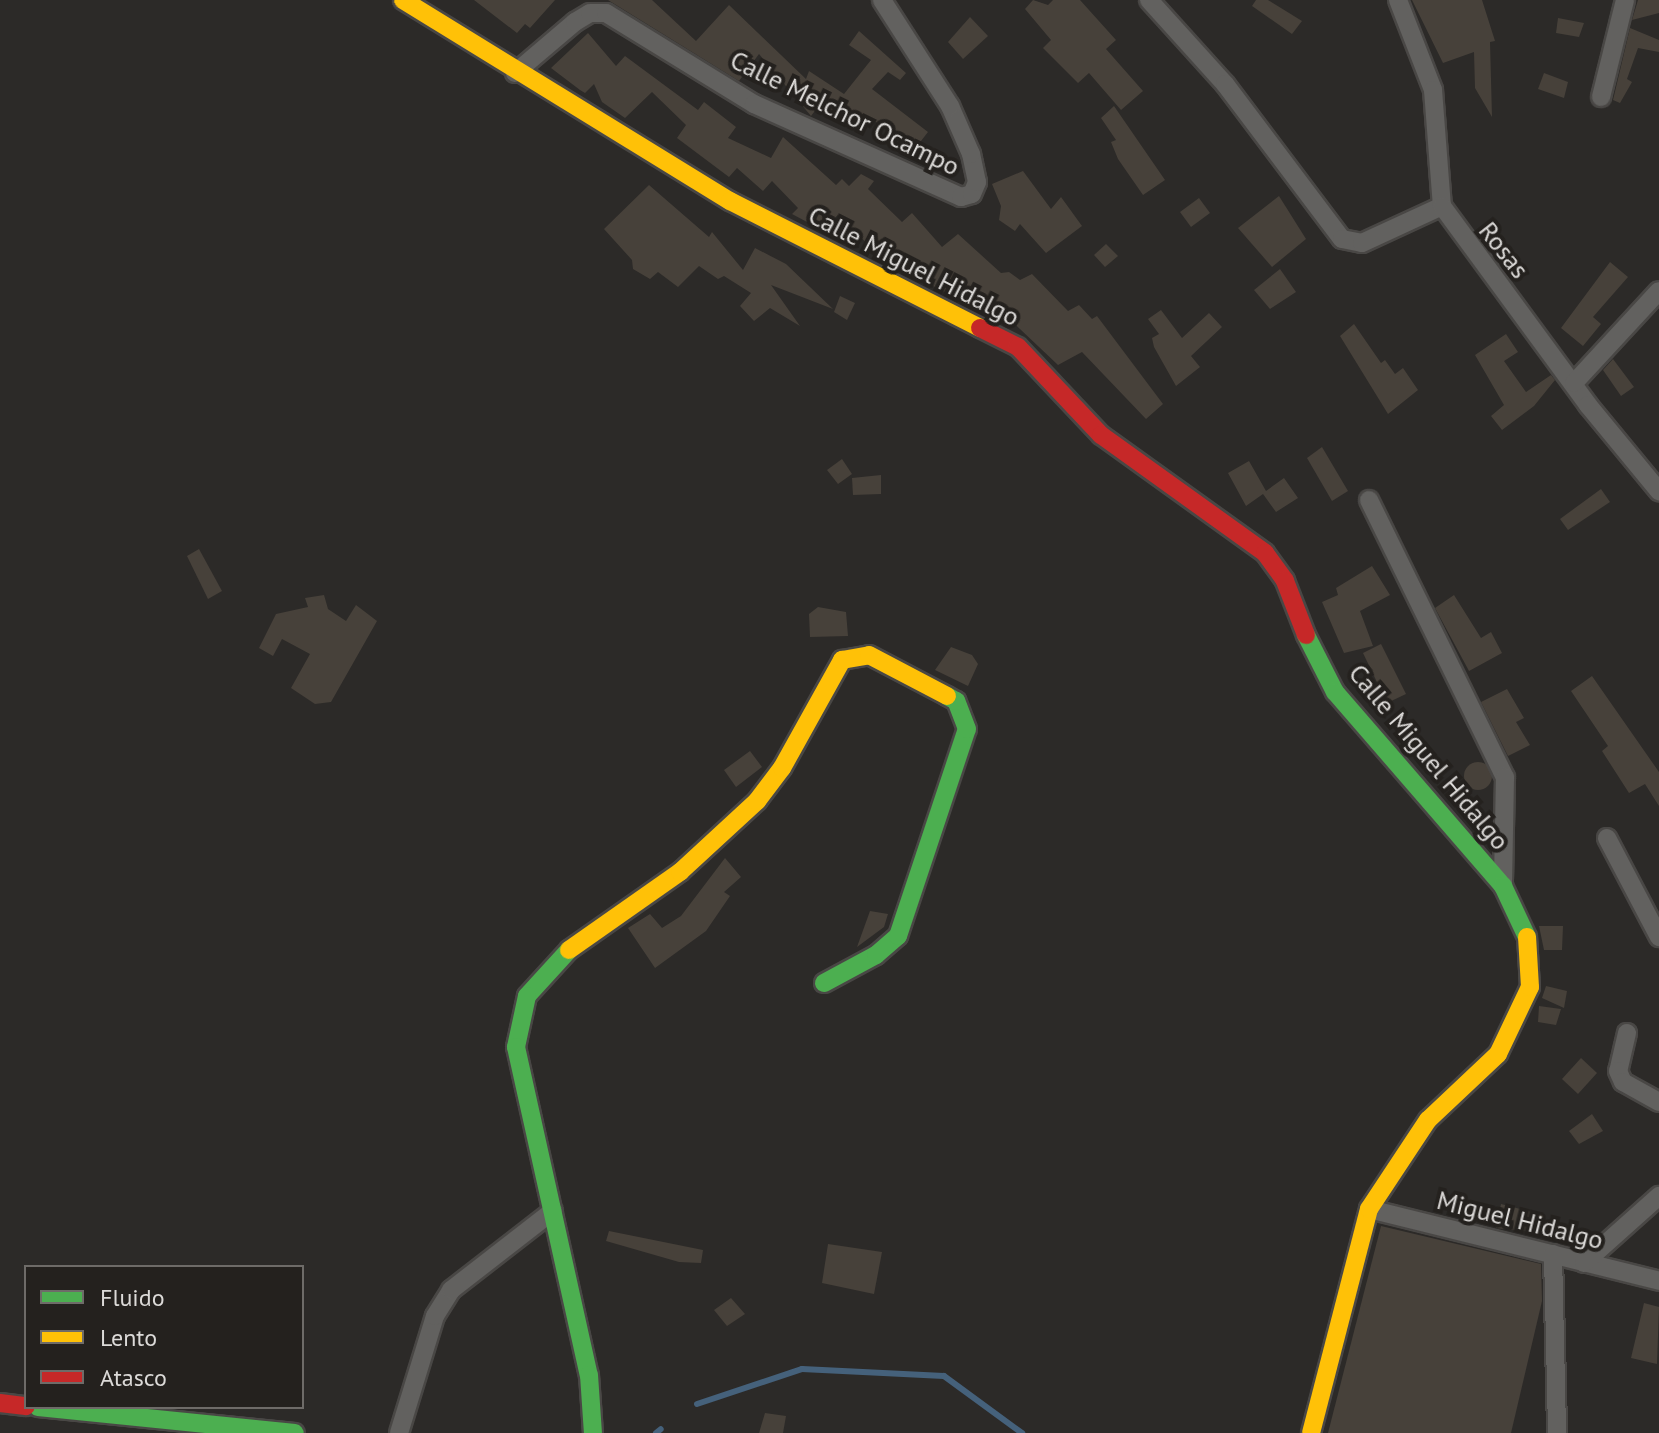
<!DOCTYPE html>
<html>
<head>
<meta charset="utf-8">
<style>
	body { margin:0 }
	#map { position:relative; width:1659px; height:1433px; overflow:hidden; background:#2c2a28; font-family:"PT Sans",sans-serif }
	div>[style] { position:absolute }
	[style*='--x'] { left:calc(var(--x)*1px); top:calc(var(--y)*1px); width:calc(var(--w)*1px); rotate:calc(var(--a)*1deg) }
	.stream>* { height:6px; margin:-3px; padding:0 3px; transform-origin:3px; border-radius:3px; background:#45617b }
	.building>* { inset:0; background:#47413a }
	.round { border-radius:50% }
	.roads { filter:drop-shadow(2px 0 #494745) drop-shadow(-2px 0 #494745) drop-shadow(0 2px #494745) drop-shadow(0 -2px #494745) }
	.street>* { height:18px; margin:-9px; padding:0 9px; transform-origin:9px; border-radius:9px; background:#62615f }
	.fast>* { height:18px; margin:-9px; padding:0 9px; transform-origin:9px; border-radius:9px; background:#4caf50 }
	.slow>* { height:18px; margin:-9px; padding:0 9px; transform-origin:9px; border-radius:9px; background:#ffc107 }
	.jam>* { height:18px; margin:-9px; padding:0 9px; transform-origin:9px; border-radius:9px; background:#c62828 }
	span { translate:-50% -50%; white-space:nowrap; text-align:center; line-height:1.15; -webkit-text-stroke:8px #24211e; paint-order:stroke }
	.street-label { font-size:26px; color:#dcdad8 }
	.legend { position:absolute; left:24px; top:1265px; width:280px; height:144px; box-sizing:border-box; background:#24211e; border:2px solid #6e6b68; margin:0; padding:10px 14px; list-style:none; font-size:24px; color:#dcdad8 }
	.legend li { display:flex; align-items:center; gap:16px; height:40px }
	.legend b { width:40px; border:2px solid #6e6b68 }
</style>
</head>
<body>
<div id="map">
	<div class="stream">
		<i style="--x:697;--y:1404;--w:111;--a:-18.4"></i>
		<i style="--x:802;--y:1369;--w:142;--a:2.8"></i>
		<i style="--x:944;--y:1376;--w:97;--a:36.2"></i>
		<i style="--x:656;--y:1433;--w:6;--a:-39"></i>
	</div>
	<div class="building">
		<i style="clip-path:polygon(474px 0,555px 0,530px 28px,525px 24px,517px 33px)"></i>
		<i style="clip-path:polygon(608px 0,652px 0,696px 41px,729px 5px,806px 79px,809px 71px,844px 94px,871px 60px,849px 45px,859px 31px,906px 73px,900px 80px,888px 72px,872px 89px,928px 132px,914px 150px,869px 117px,867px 121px,849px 109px,841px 120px,820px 104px,811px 116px,759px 54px,739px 81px)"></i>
		<i style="clip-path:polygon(1033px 0,1048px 5px,1053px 0,1080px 0,1116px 40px,1106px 49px,1143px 91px,1121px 110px,1089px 73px,1078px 83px,1043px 48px,1051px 40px,1025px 9px)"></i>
		<i style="clip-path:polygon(1256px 0,1268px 0,1302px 21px,1292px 34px,1252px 6px)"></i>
		<i style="clip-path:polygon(1412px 0,1482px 0,1495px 41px,1490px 42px,1492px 117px,1475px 88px,1474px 52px,1443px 63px)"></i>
		<i style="clip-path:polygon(1638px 0,1659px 0,1659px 13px,1632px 20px)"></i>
		<i style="clip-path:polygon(970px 17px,988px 36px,963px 59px,948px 42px)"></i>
		<i style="clip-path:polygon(1558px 18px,1584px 23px,1579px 37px,1556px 33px)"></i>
		<i style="clip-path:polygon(1630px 28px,1659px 40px,1659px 52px,1638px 48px,1627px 79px,1632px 82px,1620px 103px,1613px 100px)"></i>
		<i style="clip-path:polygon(588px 33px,616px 66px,625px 56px,698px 110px,704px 102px,736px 127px,728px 138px,771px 158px,783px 137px,836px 185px,842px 179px,849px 186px,861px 174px,874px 181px,868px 189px,902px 222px,912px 213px,942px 247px,958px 234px,1001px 273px,1009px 272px,1020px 280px,1032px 274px,1068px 311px,1079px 305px,1092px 319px,1097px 316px,1163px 404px,1146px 419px,1082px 352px,1058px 365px,983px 294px,976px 301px,963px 287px,952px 296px,927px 283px,903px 255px,892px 265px,886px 262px,838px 215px,822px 230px,792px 214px,798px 208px,772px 181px,763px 191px,737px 168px,729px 177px,677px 138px,686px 125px,652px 92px,625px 118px,602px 102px,594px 84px,585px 93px,580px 90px,551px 68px)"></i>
		<i style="clip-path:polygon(1544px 73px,1568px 82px,1564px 98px,1538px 89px)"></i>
		<i style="clip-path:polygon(1114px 106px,1165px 180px,1143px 195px,1118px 159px,1111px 142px,1116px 140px,1101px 118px)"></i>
		<i style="clip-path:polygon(1023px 171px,1051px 209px,1061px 197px,1082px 226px,1046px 253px,1020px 224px,1015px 231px,999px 220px,1001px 206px,992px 184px)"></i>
		<i style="clip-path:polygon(649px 185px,709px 237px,712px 232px,743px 270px,755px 248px,786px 264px,833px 309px,771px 285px,800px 326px,770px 308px,754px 321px,740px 306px,751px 293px,724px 276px,718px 279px,699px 266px,678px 287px,658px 272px,650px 279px,633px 269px,632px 260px,604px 229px)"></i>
		<i style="clip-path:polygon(1279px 196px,1306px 239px,1272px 267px,1238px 228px)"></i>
		<i style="clip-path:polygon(1199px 198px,1210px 213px,1191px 227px,1180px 212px)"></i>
		<i style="clip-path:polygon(1106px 244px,1118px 256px,1105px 267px,1094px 255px)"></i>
		<i style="clip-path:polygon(1610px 262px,1628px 277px,1593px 317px,1601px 324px,1583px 346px,1561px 328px)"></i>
		<i style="clip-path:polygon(1280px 269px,1296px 292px,1270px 309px,1254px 290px)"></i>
		<i style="clip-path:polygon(840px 296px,855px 303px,847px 320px,834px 312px)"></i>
		<i style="clip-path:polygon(1161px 310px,1182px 338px,1209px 313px,1222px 327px,1191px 356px,1200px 367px,1176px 386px,1154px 347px,1152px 338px,1159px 334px,1148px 319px)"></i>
		<i style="clip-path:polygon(1354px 324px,1381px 363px,1385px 360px,1395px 374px,1403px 368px,1418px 390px,1388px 414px,1340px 336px)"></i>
		<i style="clip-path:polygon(1506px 334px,1518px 352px,1504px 361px,1526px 392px,1551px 375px,1555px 380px,1534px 406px,1502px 430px,1491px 416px,1504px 405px,1475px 355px)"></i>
		<i style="clip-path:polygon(1613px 359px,1634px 387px,1621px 396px,1603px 370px)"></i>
		<i style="clip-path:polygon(1322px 447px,1348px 491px,1332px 501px,1307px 458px)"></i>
		<i style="clip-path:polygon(842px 459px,852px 474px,838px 484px,827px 470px)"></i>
		<i style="clip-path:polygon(1249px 461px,1266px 491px,1284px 478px,1298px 498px,1276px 512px,1263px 494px,1246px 506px,1228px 473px)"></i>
		<i style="clip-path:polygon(881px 475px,881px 494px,853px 495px,852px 478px)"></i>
		<i style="clip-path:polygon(1601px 489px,1610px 502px,1568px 530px,1560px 519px)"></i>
		<i style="clip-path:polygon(199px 549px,222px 591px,208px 599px,187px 556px)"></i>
		<i style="clip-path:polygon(1372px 566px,1390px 595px,1360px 611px,1373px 646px,1344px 653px,1322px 602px,1338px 595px,1336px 588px)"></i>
		<i style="clip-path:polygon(324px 595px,328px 609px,346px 621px,356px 605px,377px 621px,331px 702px,315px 704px,291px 688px,310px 654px,282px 639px,273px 656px,259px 648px,276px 614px,308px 607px,305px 598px)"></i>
		<i style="clip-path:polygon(1454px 595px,1481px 638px,1491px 632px,1502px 653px,1469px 671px,1435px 608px)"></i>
		<i style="clip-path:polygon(818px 607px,846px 612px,848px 636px,810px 637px,809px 614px)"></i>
		<i style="clip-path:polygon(1381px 644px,1406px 694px,1387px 703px,1363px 653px)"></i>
		<i style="clip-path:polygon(951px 647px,972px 655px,978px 664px,968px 686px,935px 670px)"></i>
		<i style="clip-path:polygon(1592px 676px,1659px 772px,1659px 806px,1645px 784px,1629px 793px,1602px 751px,1608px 746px,1571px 691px)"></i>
		<i style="clip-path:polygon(1507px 689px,1524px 718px,1516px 722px,1530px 745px,1508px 756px,1481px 702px)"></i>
		<i style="clip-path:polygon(750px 751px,762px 767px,736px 787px,724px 770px)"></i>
		<i class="round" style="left:1464px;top:762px;width:28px;height:28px"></i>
		<i style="clip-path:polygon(725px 858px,741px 877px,724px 892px,730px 896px,706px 931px,655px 968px,628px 928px,650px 914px,662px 928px,681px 916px)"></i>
		<i style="clip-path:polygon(870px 911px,888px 914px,884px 927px,857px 947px)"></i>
		<i style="clip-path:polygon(1539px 926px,1563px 926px,1562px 950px,1544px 950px)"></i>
		<i style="clip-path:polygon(1546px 986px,1567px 991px,1564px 1008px,1542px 998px)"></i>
		<i style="clip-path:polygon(1539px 1006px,1561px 1009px,1556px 1025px,1538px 1022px)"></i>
		<i style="clip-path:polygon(1581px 1058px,1597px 1073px,1578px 1094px,1562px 1079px)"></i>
		<i style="clip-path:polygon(1592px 1114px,1603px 1131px,1579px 1144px,1569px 1131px)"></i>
		<i style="clip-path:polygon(1501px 1204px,1544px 1215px,1543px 1233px,1496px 1228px)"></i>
		<i style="clip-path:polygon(1381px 1226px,1541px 1264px,1542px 1301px,1511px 1433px,1328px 1433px)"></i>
		<i style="clip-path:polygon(609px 1231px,703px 1250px,701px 1263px,679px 1262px,606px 1241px)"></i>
		<i style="clip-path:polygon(828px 1244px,882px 1252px,874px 1294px,822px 1283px)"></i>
		<i style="clip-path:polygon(731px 1298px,745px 1314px,727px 1326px,714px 1310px)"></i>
		<i style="clip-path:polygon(1644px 1303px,1659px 1307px,1657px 1364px,1631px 1358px)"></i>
		<i style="clip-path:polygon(765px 1413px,786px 1416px,783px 1433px,759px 1433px)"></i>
	</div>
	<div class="roads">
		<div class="street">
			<i style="--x:1149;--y:0;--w:113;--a:47.9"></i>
			<i style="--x:1225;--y:84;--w:194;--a:53"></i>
			<i style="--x:1342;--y:239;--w:20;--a:11"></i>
			<i style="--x:1362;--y:243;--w:88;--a:-24.8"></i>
			<i style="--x:1398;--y:0;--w:97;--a:68.7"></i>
			<i style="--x:1433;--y:90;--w:116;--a:85.6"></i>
			<i style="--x:1442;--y:206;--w:247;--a:53.7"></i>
			<i style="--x:1588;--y:405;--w:112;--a:50.5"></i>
			<i style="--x:515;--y:73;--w:79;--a:-40.4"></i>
			<i style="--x:575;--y:22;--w:17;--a:-31"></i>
			<i style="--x:590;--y:13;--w:16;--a:0"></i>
			<i style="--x:606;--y:13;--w:174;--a:31.6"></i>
			<i style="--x:754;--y:104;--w:227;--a:24.2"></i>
			<i style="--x:961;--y:197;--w:11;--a:-15"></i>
			<i style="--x:972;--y:194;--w:13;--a:-67"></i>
			<i style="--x:977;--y:182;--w:29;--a:-102"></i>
			<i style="--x:971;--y:154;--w:52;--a:-113.6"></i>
			<i style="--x:950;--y:106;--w:126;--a:-122.7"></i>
			<i style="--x:1601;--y:97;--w:100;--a:-76.1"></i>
			<i style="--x:1574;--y:383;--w:125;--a:-47.3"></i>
			<i style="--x:1369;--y:500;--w:309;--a:63.9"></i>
			<i style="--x:1505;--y:777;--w:109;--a:91.1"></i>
			<i style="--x:1607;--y:838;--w:112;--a:62.3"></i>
			<i style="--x:1627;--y:1033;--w:39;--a:103"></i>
			<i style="--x:1618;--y:1071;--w:12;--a:66"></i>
			<i style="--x:1623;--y:1082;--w:41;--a:29.1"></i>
			<i style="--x:1369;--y:1209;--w:299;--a:13.9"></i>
			<i style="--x:1553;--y:1254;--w:179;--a:88.7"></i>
			<i style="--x:1584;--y:1263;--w:101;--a:-41.8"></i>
			<i style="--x:399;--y:1433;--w:122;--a:-72.9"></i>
			<i style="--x:435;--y:1316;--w:31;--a:-58"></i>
			<i style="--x:451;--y:1290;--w:129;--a:-37.8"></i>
		</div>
		<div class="fast">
			<i style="--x:1306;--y:635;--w:64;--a:63"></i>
			<i style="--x:1335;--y:692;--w:257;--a:49.1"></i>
			<i style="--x:1503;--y:886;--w:56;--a:64.8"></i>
			<i style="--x:569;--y:950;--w:62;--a:132.4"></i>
			<i style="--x:527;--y:996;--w:52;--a:102.2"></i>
			<i style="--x:516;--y:1047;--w:336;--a:77.5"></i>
			<i style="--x:589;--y:1375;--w:58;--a:86.1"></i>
			<i style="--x:824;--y:983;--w:59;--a:-28.3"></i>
			<i style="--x:876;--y:955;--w:29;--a:-41"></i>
			<i style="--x:898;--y:936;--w:218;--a:-71.6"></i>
			<i style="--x:967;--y:729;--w:30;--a:-111"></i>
			<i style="--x:956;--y:701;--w:10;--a:-151"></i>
			<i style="--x:38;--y:1407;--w:258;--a:5.8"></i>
		</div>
		<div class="slow">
			<i style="--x:403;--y:0;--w:384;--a:31.6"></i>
			<i style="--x:730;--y:201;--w:280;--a:26.9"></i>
			<i style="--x:569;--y:950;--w:136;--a:-35.1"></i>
			<i style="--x:680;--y:872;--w:105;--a:-42.7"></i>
			<i style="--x:757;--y:801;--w:41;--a:-52.9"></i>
			<i style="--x:782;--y:768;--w:124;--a:-60.9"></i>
			<i style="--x:842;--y:660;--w:27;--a:-10"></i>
			<i style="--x:869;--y:655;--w:88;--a:27.7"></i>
			<i style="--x:1311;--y:1433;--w:231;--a:-75.5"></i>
			<i style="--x:1369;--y:1209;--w:107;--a:-56.5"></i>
			<i style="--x:1428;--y:1120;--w:96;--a:-43.3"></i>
			<i style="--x:1498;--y:1054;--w:74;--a:-64.5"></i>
			<i style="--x:1530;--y:987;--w:50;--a:-93.4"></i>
		</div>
		<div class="jam">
			<i style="--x:980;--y:328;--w:42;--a:26.6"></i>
			<i style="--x:1018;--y:347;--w:121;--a:46.7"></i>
			<i style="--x:1101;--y:435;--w:202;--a:35.7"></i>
			<i style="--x:1265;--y:553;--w:34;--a:54"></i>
			<i style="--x:1285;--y:581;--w:58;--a:68.7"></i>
			<i style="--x:0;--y:1403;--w:26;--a:7"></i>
		</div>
	</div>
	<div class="street-label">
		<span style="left:845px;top:113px;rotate:26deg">Calle Melchor Ocampo</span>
		<span style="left:1504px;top:250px;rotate:52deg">Rosas</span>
		<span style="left:914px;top:266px;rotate:27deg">Calle Miguel Hidalgo</span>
		<span style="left:1429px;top:757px;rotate:50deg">Calle Miguel Hidalgo</span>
		<span style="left:1520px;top:1220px;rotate:14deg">Miguel Hidalgo</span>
	</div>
	<ul class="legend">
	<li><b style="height:10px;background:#4caf50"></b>Fluido</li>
	<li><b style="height:10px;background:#ffc107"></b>Lento</li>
	<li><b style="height:10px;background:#c62828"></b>Atasco</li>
	</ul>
</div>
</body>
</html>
